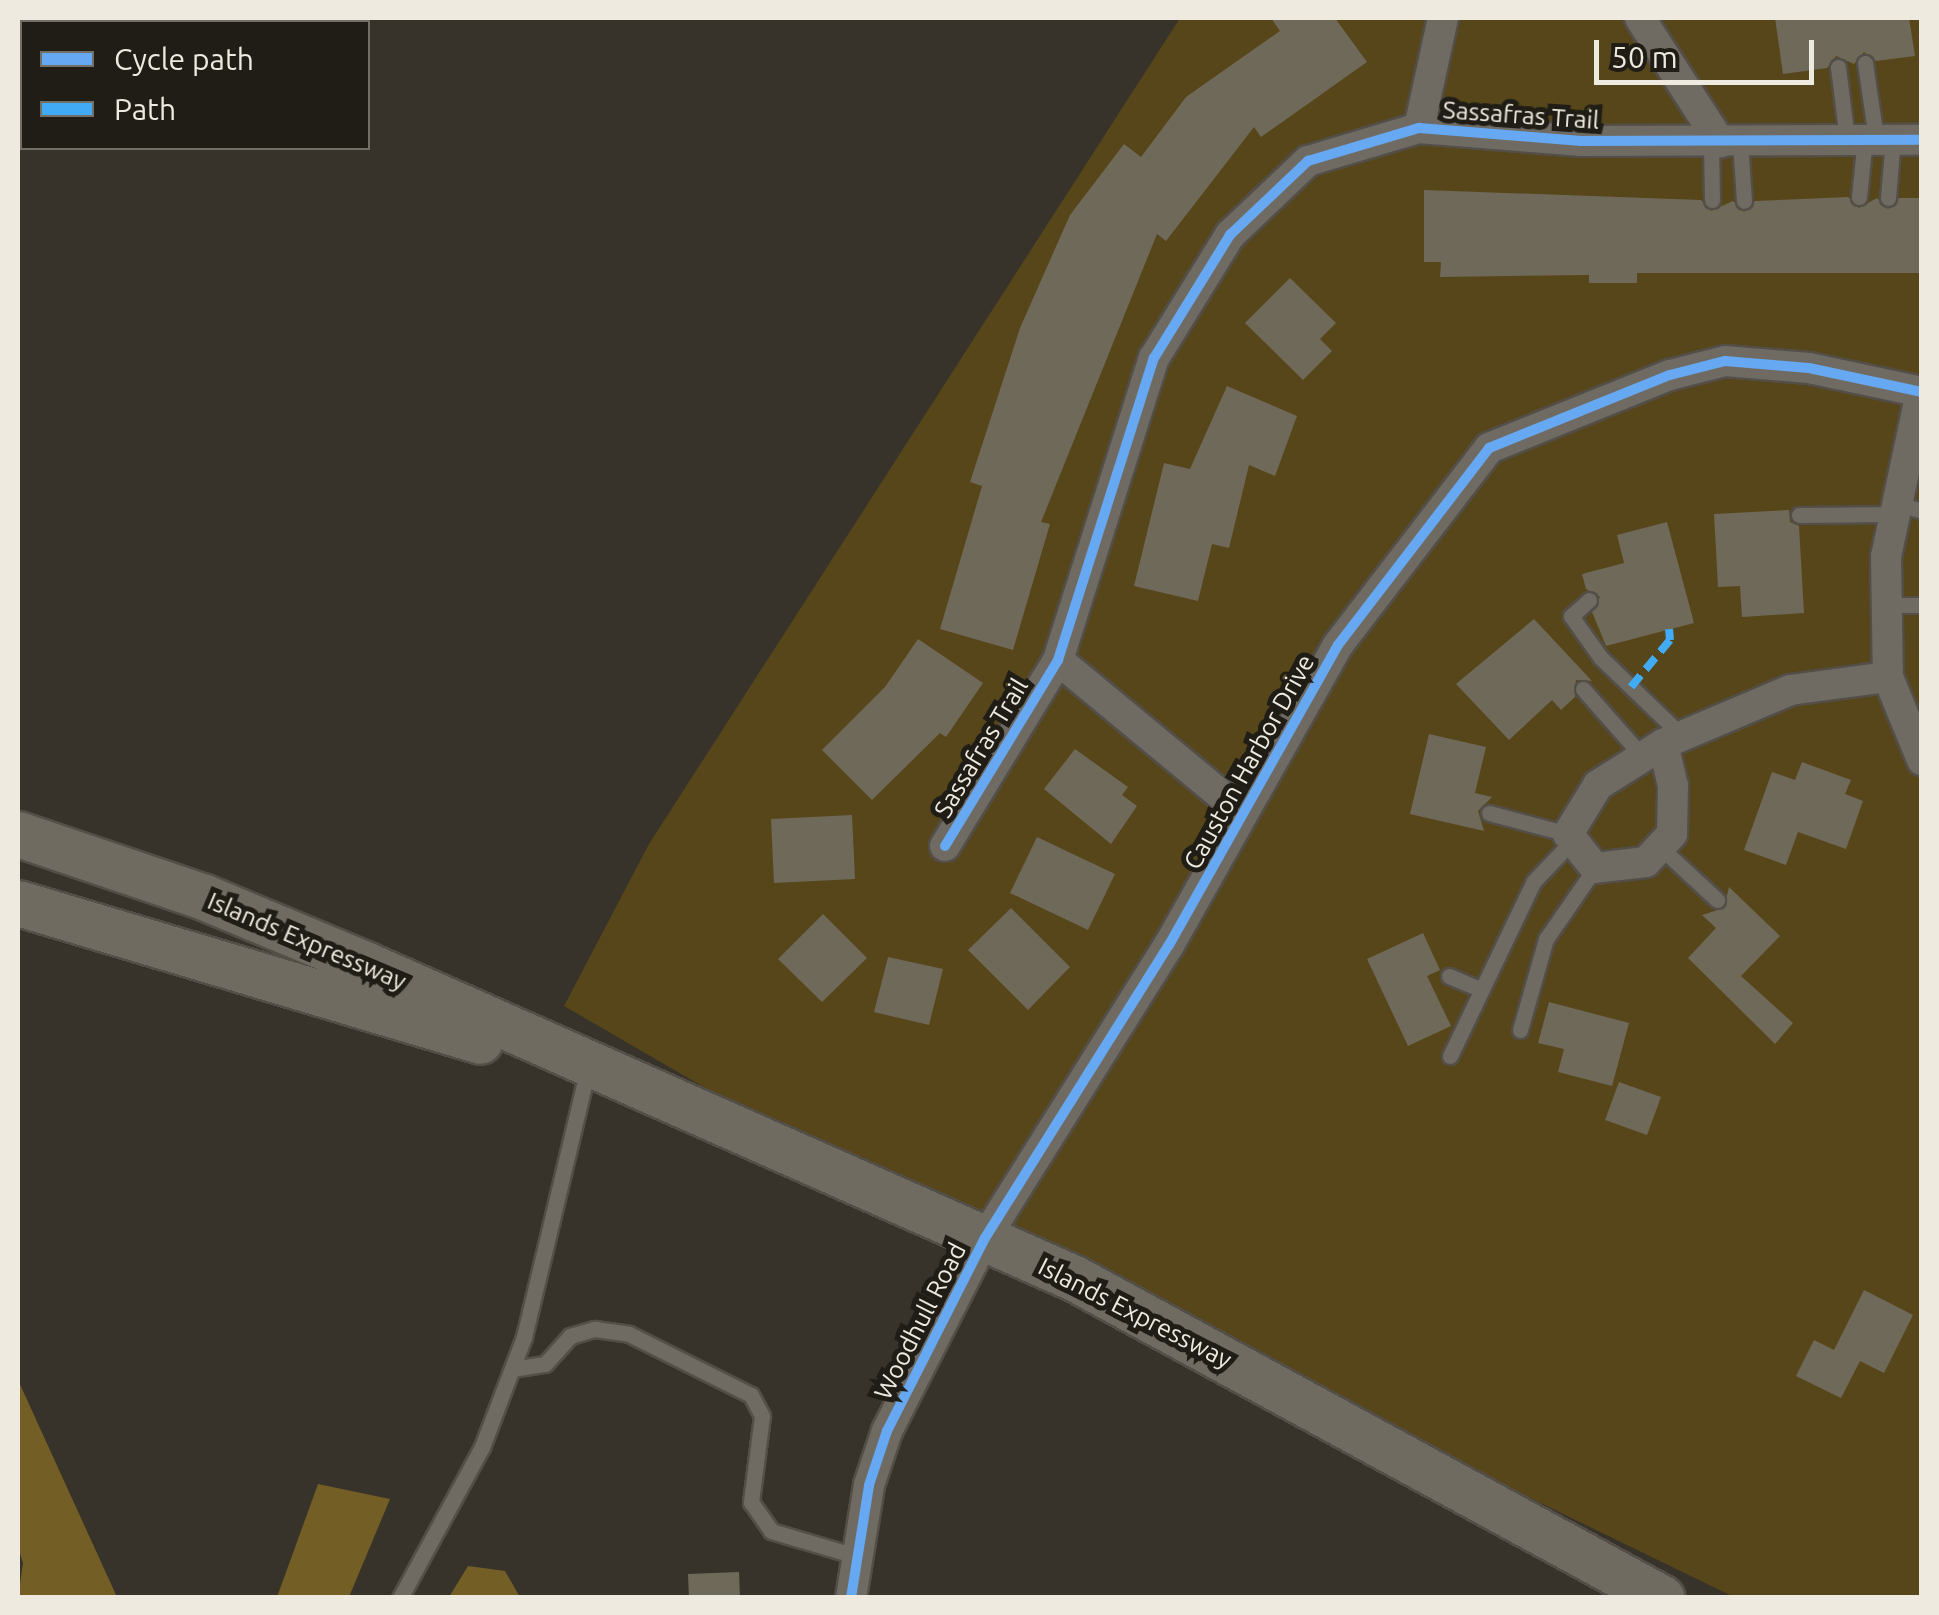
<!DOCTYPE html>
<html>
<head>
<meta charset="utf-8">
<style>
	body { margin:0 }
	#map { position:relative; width:1939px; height:1615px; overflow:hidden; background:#37332a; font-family:Ubuntu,sans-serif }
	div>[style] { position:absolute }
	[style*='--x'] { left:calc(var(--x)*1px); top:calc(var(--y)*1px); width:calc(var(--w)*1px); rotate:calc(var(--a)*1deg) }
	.green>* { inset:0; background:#57461a }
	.water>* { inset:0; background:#735e25 }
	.building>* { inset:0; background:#6f6959 }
	.roads { filter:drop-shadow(2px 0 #534f48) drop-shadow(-2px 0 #534f48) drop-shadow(0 2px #534f48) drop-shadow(0 -2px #534f48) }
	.lane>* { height:15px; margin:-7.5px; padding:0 7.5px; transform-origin:7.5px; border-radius:7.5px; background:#6f6b63 }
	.street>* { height:30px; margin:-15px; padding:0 15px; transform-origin:15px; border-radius:15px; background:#6f6b63 }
	.primary>* { height:45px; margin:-22.5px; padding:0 22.5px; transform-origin:22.5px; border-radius:22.5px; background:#706b61 }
	.quiet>* { height:8px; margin-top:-4px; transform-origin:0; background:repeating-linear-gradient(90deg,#42abf6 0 15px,transparent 0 23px) }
	.cycleway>* { height:10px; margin:-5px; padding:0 5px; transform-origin:5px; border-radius:5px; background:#66a8f1 }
	span { translate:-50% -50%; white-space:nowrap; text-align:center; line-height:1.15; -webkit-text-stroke:10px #201d16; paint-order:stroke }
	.street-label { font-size:25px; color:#eeeadf }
	.frame { position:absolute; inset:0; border:20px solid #eeeadf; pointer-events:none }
	.legend { position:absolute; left:20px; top:20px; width:350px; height:130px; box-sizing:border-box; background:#201d16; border:2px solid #726f66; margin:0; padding:12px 18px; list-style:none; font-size:30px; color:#eeeadf }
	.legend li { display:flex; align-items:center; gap:20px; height:50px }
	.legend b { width:50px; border:2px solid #726f66 }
	.scale { position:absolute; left:1594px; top:40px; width:220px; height:45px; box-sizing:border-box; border:5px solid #eeeadf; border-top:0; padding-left:12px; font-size:30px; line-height:35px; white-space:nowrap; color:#eeeadf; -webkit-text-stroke:8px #201d16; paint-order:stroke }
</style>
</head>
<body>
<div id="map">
	<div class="green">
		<i style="clip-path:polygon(1180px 18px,1921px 18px,1921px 1597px,1734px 1597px,800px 1143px,564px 1006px,649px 844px)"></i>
	</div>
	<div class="water">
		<i style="clip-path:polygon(18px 1380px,117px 1597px,18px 1597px,23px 1563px,18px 1547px)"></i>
		<i style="clip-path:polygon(318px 1484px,390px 1499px,349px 1597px,277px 1597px)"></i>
		<i style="clip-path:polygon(468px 1566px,505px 1571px,520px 1597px,449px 1597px)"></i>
	</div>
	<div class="building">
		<i style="clip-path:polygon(1271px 18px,1335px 18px,1367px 62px,1261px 137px,1254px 127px,1166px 241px,1157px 234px,1041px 522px,1050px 524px,1013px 650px,940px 629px,982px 486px,970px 482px,1020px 328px,1070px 215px,1124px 144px,1141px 157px,1186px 97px,1280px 31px)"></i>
		<i style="clip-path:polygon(1775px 18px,1909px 18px,1915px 56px,1876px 61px,1864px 52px,1854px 64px,1836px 56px,1827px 68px,1783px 74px)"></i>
		<i style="clip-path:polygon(1424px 190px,1701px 200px,1711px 211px,1733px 201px,1744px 212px,1755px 201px,1848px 197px,1859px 208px,1877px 198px,1888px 209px,1899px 198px,1922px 198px,1922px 273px,1637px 273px,1637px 283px,1589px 283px,1589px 275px,1440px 277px,1441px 262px,1424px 262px)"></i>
		<i style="clip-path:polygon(1290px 278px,1336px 323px,1320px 339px,1332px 351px,1303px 380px,1245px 323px)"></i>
		<i style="clip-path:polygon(1227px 386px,1297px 416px,1275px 476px,1249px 465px,1229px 548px,1212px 544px,1198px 601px,1134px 586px,1164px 463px,1190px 469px)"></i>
		<i style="clip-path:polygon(1789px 510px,1790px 522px,1799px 526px,1804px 613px,1742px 617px,1740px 586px,1718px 587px,1714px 514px)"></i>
		<i style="clip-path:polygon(1667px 522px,1694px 623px,1606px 646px,1592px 612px,1600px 597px,1586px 589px,1582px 574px,1624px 563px,1617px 535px)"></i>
		<i style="clip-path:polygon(1534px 619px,1592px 681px,1576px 680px,1575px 697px,1561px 710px,1552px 700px,1509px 740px,1456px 684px)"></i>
		<i style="clip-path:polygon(918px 639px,983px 683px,946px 737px,940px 733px,872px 800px,822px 750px,885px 687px)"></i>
		<i style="clip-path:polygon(1429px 734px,1486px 747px,1475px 793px,1492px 797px,1478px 811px,1484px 831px,1410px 814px)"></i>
		<i style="clip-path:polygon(1075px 749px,1128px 787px,1122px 795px,1137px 806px,1111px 844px,1044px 789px)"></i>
		<i style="clip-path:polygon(1802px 762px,1851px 780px,1845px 794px,1863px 801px,1846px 849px,1798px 832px,1786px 865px,1744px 850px,1772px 772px,1795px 780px)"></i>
		<i style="clip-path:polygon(852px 815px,855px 879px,774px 883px,771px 819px)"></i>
		<i style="clip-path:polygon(1037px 837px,1115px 874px,1088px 930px,1010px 893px)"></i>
		<i style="clip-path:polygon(1729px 887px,1780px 936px,1741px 976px,1793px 1023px,1775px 1044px,1688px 958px,1716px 928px,1702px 915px,1724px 908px)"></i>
		<i style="clip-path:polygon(1011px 908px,1070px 967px,1028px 1010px,968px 950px)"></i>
		<i style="clip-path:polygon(823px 914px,867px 958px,822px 1002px,778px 959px)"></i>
		<i style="clip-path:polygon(1423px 933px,1440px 970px,1427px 976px,1451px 1026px,1408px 1046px,1367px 959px)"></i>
		<i style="clip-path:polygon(888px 957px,943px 969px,929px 1025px,874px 1012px)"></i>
		<i style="clip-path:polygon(1549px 1002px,1629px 1023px,1612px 1086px,1558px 1072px,1564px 1049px,1538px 1043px)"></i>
		<i style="clip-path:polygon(1619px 1082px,1661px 1097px,1647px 1135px,1605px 1120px)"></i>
		<i style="clip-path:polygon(1864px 1290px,1913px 1315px,1884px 1373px,1860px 1361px,1841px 1398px,1796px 1376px,1814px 1340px,1834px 1350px)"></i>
		<i style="clip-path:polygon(739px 1572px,740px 1598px,689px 1598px,688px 1574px)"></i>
	</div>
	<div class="roads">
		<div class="lane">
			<i style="--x:1865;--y:63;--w:76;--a:81.7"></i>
			<i style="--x:1838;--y:67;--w:73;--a:82.9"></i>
			<i style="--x:1711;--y:142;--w:58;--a:89"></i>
			<i style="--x:1740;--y:142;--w:59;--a:86.1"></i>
			<i style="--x:1859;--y:197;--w:59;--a:-84.2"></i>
			<i style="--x:1888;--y:198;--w:60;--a:-85.2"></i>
			<i style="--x:1898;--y:504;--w:25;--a:16"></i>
			<i style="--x:1799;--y:515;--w:97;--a:-0.6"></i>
			<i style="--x:1589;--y:600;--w:24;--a:138"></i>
			<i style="--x:1571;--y:616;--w:52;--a:54.5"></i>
			<i style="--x:1601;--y:658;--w:112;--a:43.9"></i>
			<i style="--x:1887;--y:605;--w:35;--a:0"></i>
			<i style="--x:1583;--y:689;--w:91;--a:48.6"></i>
			<i style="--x:1489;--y:813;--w:82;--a:14.9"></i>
			<i style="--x:1660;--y:847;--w:78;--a:42.9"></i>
			<i style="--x:1449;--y:976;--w:33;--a:23"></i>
			<i style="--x:1520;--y:1030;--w:95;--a:-74.1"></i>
			<i style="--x:1546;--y:939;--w:86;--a:-55.4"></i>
			<i style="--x:1450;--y:1056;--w:194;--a:-64.4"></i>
			<i style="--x:1534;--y:881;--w:57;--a:-46.4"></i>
			<i style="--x:512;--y:1369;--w:33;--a:-9"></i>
			<i style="--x:545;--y:1364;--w:38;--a:-48"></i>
			<i style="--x:570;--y:1336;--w:26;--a:-16"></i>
			<i style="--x:595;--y:1329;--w:34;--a:8"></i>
			<i style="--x:629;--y:1334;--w:136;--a:26.6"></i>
			<i style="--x:751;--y:1395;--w:24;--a:62"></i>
			<i style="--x:762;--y:1416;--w:87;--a:97.3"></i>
			<i style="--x:751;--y:1502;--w:35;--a:55"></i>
			<i style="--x:771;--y:1531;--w:89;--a:16.4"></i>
			<i style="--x:400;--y:1598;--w:172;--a:-61.5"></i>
			<i style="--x:482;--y:1447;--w:118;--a:-69.1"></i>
			<i style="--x:524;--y:1337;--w:276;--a:-76.6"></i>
		</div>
		<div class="street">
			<i style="--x:1640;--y:18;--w:148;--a:57.2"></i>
			<i style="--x:1419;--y:128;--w:113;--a:-77.7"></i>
			<i style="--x:1921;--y:392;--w:168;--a:102"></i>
			<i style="--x:1886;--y:556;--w:121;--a:89.1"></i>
			<i style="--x:1888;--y:677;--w:90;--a:67.7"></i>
			<i style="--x:1058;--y:660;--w:240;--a:39.6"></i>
			<i style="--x:1663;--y:744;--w:43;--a:76.6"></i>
			<i style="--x:1673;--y:786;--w:48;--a:91.2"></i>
			<i style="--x:1672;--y:834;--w:38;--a:133"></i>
			<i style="--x:1646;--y:862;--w:51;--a:173.3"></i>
			<i style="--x:1595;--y:868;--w:43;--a:-128.5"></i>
			<i style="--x:1568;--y:834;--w:57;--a:-58.5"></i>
			<i style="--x:1598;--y:785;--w:77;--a:-32.2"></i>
			<i style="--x:1663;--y:744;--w:138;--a:-23"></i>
			<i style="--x:1790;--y:690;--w:99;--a:-7.6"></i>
			<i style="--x:945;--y:846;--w:218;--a:-58.7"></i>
			<i style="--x:1058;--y:660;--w:317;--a:-72.4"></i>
			<i style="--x:1154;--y:358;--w:145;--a:-58.3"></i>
			<i style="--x:1230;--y:235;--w:108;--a:-43.5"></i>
			<i style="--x:1308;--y:161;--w:116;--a:-16.6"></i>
			<i style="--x:1419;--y:128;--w:163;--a:4.6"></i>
			<i style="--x:1581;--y:141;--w:341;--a:-0.2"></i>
			<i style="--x:851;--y:1598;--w:114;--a:-80.9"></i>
			<i style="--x:869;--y:1485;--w:57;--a:-71.6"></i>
			<i style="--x:887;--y:1431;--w:216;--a:-63.1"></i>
			<i style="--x:985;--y:1238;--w:346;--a:-57.9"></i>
			<i style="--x:1169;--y:945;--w:344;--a:-60.6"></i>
			<i style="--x:1338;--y:645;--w:248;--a:-52.5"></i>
			<i style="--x:1489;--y:448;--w:195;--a:-22"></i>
			<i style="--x:1670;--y:375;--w:57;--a:-14.3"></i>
			<i style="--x:1725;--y:361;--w:84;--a:4.8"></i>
			<i style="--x:1809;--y:368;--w:116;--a:12"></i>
		</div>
		<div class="primary">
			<i style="--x:18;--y:834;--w:196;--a:18.7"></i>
			<i style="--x:204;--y:897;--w:177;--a:22.6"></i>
			<i style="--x:367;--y:965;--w:773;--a:23.88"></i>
			<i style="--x:1074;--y:1278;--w:669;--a:28.56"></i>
			<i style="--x:18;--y:903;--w:482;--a:16.6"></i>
		</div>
	</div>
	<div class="quiet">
		<i style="--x:1631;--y:687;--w:61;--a:-50.3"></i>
		<i style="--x:1670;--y:640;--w:11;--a:-95"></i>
	</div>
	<div class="cycleway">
		<i style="--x:945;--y:846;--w:218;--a:-58.7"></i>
		<i style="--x:1058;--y:660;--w:317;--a:-72.4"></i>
		<i style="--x:1154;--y:358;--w:145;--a:-58.3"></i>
		<i style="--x:1230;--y:235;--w:108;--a:-43.5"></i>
		<i style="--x:1308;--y:161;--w:116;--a:-16.6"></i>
		<i style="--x:1419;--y:128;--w:163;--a:4.6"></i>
		<i style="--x:1581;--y:141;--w:341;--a:-0.2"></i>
		<i style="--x:851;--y:1598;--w:114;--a:-80.9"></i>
		<i style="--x:869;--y:1485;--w:57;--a:-71.6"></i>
		<i style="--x:887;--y:1431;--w:216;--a:-63.1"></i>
		<i style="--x:985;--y:1238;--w:346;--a:-57.9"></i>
		<i style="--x:1169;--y:945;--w:344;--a:-60.6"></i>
		<i style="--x:1338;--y:645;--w:248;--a:-52.5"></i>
		<i style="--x:1489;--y:448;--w:195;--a:-22"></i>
		<i style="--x:1670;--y:375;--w:57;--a:-14.3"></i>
		<i style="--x:1725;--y:361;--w:84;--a:4.8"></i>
		<i style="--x:1809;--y:368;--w:116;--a:12"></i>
	</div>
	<div class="street-label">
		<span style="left:1521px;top:115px;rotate:4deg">Sassafras Trail</span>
		<span style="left:981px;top:748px;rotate:-59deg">Sassafras Trail</span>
		<span style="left:1249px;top:762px;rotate:-61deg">Causton Harbor Drive</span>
		<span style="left:307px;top:941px;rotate:23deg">Islands Expressway</span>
		<span style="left:1135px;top:1313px;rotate:27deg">Islands Expressway</span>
		<span style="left:920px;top:1321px;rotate:-63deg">Woodhull Road</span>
	</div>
	<div class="frame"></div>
	<ul class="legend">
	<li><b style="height:12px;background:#66a8f1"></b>Cycle path</li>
	<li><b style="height:12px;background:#42abf6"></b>Path</li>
	</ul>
	<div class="scale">50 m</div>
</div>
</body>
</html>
